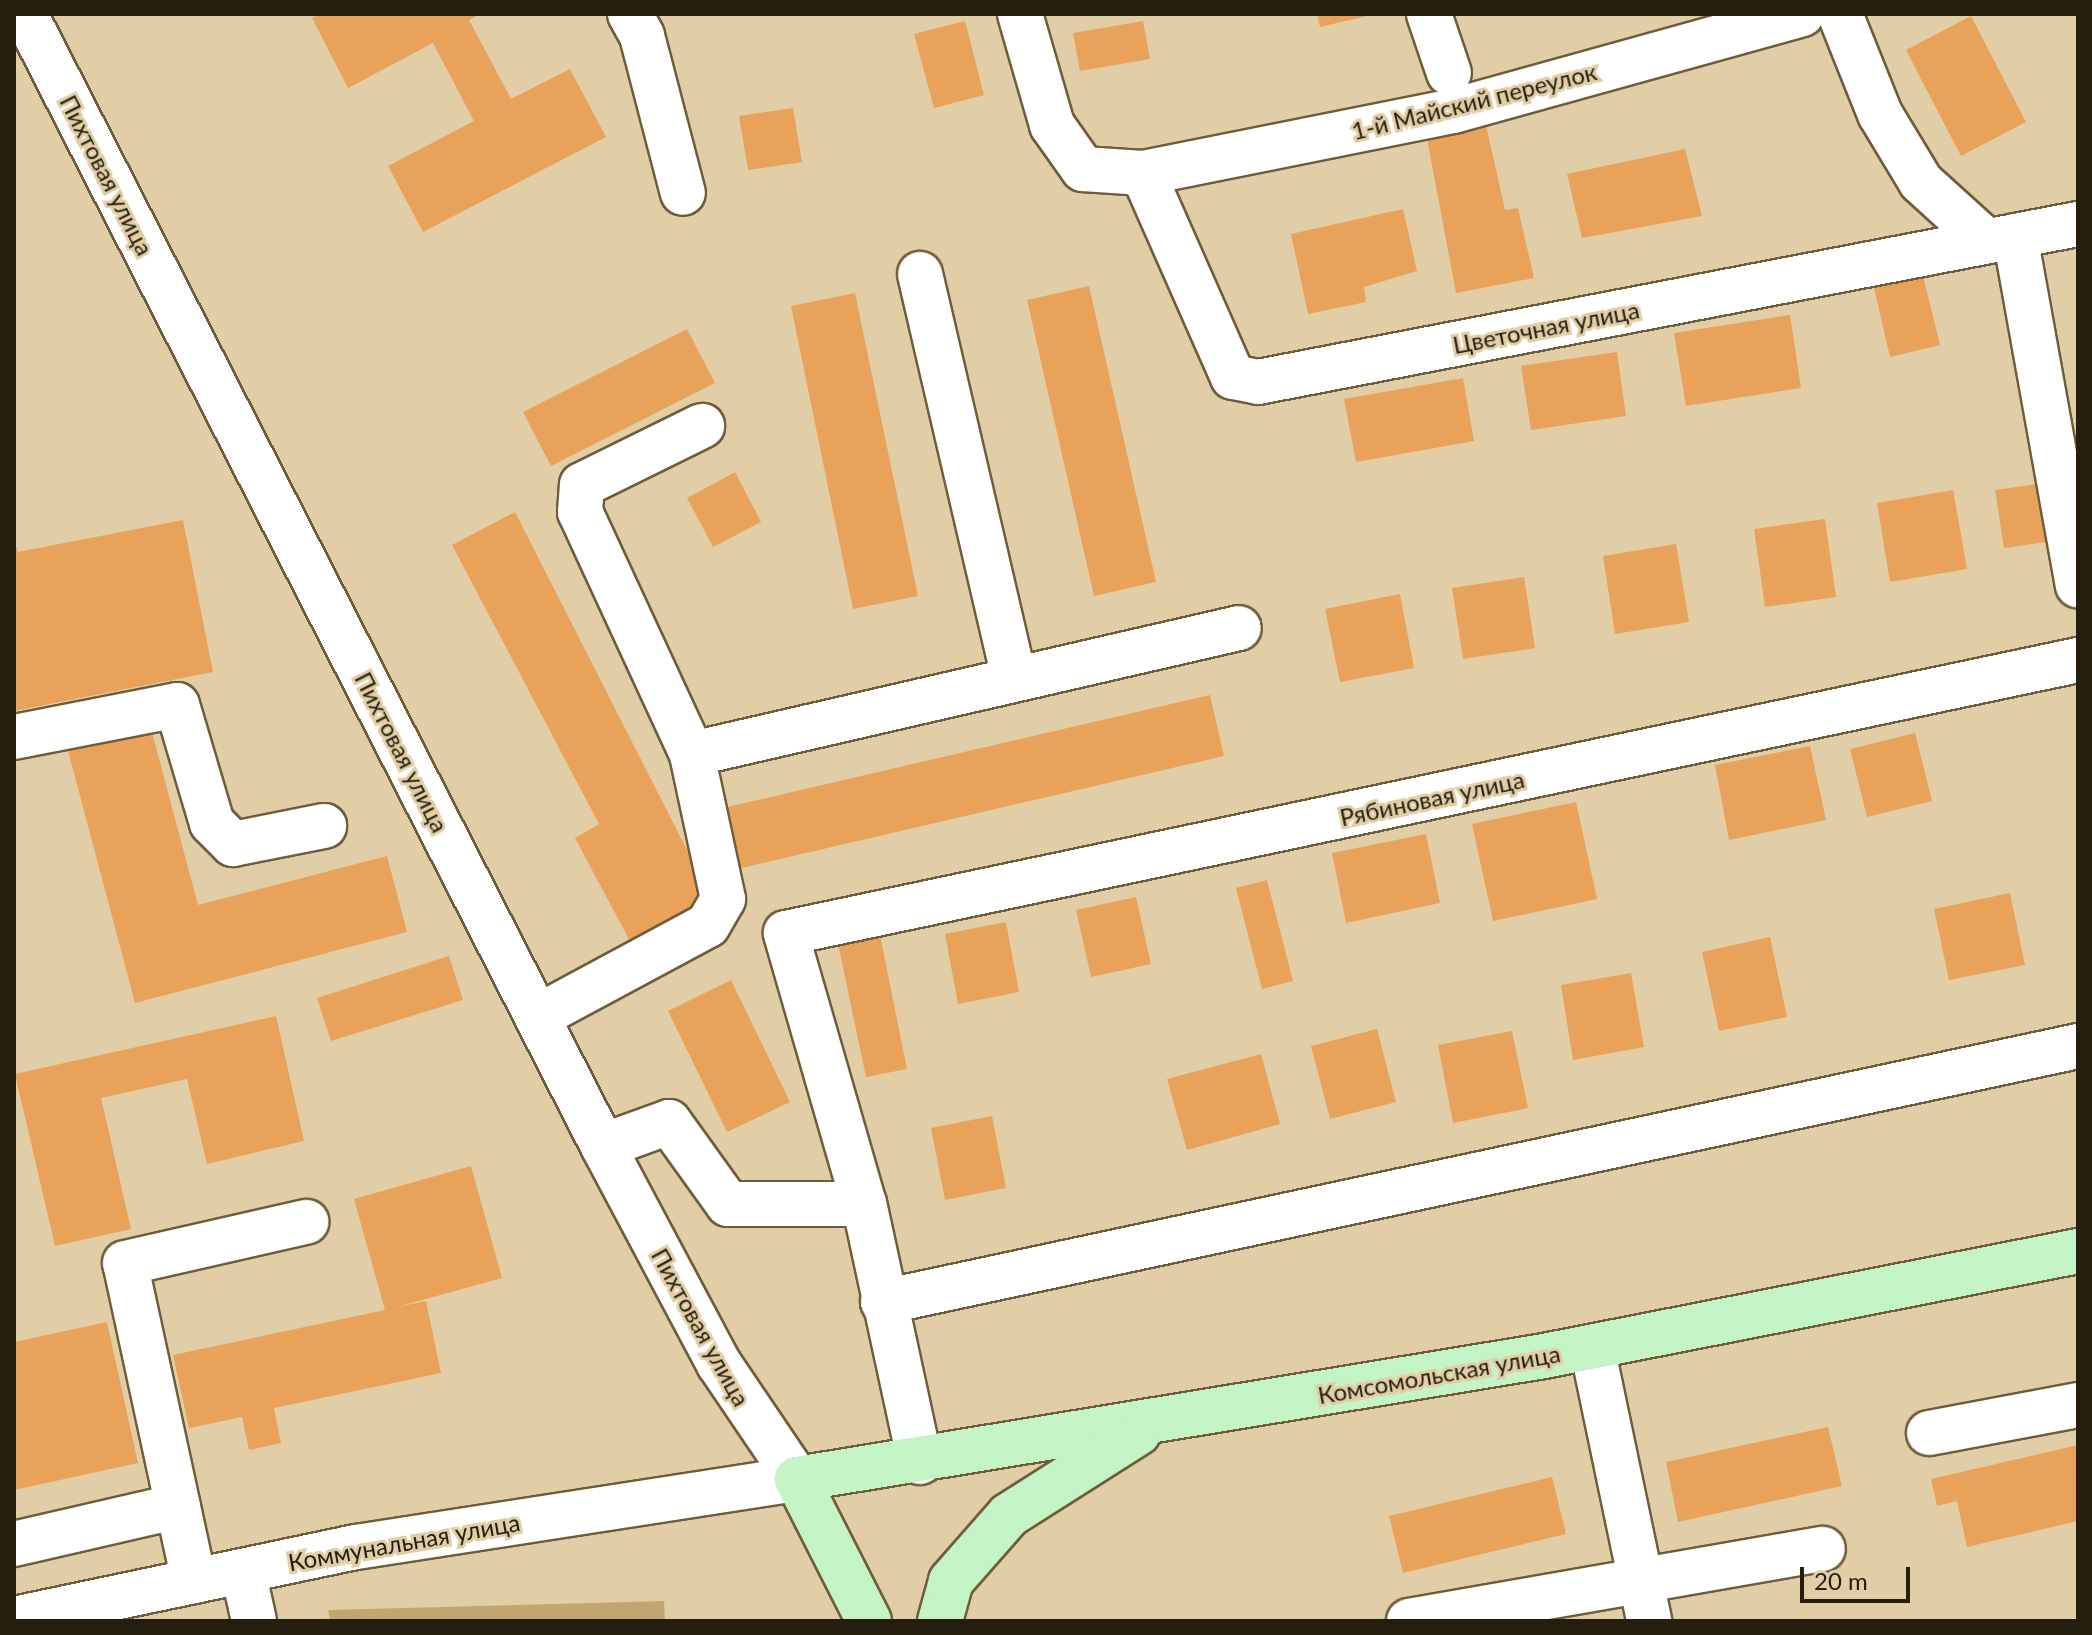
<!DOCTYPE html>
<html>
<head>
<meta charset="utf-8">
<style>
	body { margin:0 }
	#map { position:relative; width:2092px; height:1635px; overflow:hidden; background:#e1cea7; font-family:Lato,sans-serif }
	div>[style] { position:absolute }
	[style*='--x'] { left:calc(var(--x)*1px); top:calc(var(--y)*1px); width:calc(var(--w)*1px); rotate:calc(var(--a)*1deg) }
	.green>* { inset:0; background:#c1a66f }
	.building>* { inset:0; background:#e8a25a }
	.roads { filter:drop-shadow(2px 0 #6e5d3a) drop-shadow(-2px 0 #6e5d3a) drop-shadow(0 2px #6e5d3a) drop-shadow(0 -2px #6e5d3a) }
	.minor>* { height:44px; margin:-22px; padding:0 22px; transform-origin:22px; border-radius:22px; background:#fff }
	.major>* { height:44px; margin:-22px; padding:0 22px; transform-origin:22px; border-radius:22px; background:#c4f4c5 }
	span { translate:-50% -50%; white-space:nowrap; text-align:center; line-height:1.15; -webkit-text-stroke:6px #e1cea7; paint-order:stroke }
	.street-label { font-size:24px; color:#251e0f }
	.frame { position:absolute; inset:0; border:16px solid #251e0f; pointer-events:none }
	.scale { position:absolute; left:1800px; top:1567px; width:110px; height:36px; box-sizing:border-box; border:4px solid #251e0f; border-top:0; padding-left:10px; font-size:24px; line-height:28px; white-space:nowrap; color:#251e0f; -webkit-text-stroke:6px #e1cea7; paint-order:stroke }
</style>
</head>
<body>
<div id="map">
	<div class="green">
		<i style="clip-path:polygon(664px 1601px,665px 1621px,330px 1621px,328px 1610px)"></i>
	</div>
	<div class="building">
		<i style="clip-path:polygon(320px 14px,481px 14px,469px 20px,511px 99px,570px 69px,606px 137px,423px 232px,388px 166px,474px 121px,433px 43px,348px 88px,312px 18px)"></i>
		<i style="clip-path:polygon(1317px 14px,1370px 14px,1371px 15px,1320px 27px)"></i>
		<i style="clip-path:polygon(1971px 16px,2026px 122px,1961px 156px,1906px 50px)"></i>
		<i style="clip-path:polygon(965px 21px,984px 95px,934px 108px,914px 34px)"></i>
		<i style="clip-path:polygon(1143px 21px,1150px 59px,1080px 71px,1073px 33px)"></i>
		<i style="clip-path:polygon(793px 108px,802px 162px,748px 170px,739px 116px)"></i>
		<i style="clip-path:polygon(1484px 116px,1505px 210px,1518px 208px,1534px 278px,1456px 293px,1425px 128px)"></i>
		<i style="clip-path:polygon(1685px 149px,1702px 216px,1582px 238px,1567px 174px)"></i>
		<i style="clip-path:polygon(1403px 209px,1417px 271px,1364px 287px,1366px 302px,1308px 314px,1291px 234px)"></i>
		<i style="clip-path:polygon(1923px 276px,1940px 345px,1890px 357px,1874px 288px)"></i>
		<i style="clip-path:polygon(1089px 286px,1156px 582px,1094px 596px,1027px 300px)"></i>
		<i style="clip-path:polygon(855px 293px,918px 596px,853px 609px,791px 306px)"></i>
		<i style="clip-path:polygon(1790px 315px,1801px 388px,1686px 406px,1674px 333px)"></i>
		<i style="clip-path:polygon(687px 329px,715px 383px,551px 466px,523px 412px)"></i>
		<i style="clip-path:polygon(1617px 352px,1626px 416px,1531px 430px,1521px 366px)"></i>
		<i style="clip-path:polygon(1463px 378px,1474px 441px,1356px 462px,1344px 399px)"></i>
		<i style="clip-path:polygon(735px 472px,761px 522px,713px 547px,687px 498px)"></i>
		<i style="clip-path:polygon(2037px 484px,2046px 542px,2004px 548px,1995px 490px)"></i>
		<i style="clip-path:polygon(1953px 490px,1967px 569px,1890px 582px,1877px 503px)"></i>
		<i style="clip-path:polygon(515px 512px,712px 899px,631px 943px,575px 838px,599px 824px,452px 545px)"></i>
		<i style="clip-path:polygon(1825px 519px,1836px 597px,1765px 607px,1754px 529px)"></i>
		<i style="clip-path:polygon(183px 520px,213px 672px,14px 711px,14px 541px,18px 552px)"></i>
		<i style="clip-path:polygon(1676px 544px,1689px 622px,1615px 634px,1603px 556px)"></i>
		<i style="clip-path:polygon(1524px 577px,1535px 648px,1463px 659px,1452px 588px)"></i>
		<i style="clip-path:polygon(1400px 594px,1414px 668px,1340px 682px,1325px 609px)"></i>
		<i style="clip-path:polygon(1210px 695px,1224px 756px,737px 869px,723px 808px)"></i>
		<i style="clip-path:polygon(149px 721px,198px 905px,387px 856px,407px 932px,135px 1003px,66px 743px)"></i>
		<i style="clip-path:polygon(1915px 733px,1932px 801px,1867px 817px,1850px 749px)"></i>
		<i style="clip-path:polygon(1810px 746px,1826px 820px,1729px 840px,1715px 765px)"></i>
		<i style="clip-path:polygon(1576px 802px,1597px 899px,1493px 921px,1472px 824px)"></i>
		<i style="clip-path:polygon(1426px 834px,1440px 903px,1346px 923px,1332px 853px)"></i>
		<i style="clip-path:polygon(1267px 880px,1293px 981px,1262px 989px,1236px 888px)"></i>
		<i style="clip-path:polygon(2010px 893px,2025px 965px,1949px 980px,1934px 909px)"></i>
		<i style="clip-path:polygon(1136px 897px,1151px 964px,1091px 977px,1076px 910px)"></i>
		<i style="clip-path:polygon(1006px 922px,1019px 992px,958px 1004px,945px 934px)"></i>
		<i style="clip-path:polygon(879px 930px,907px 1069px,866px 1077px,837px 939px)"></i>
		<i style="clip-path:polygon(1770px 937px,1787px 1017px,1719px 1031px,1702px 952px)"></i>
		<i style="clip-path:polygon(449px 956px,463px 1000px,331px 1041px,317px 998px)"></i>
		<i style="clip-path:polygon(1631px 973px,1644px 1047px,1573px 1060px,1561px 985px)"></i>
		<i style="clip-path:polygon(731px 980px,790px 1102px,727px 1132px,668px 1011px)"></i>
		<i style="clip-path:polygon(276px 1016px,304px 1141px,207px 1164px,187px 1079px,101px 1098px,131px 1229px,55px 1246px,15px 1074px)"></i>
		<i style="clip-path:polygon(1377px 1029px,1396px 1102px,1330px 1119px,1311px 1046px)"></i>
		<i style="clip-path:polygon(1512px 1031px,1528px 1108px,1453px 1123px,1438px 1045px)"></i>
		<i style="clip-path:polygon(1261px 1054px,1280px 1124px,1187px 1150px,1167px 1079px)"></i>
		<i style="clip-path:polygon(992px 1116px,1006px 1188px,945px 1200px,931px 1128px)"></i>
		<i style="clip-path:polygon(471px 1166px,502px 1278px,397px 1307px,426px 1301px,441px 1373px,274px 1408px,281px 1443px,249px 1450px,242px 1417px,189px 1428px,173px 1355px,385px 1310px,354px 1199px)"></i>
		<i style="clip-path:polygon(107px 1322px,138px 1463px,14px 1490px,14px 1342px)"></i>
		<i style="clip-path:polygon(1828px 1427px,1842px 1486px,1678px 1522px,1666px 1462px)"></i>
		<i style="clip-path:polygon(2078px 1445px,2078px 1521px,1967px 1547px,1957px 1501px,1937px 1506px,1931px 1479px)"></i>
		<i style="clip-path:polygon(1552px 1477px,1566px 1534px,1403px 1573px,1389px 1516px)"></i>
	</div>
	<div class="roads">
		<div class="minor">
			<i style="--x:630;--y:14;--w:25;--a:61"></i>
			<i style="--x:642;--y:36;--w:162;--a:75.4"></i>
			<i style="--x:1020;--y:14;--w:116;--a:73.9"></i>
			<i style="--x:1052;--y:125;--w:54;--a:54.8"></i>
			<i style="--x:1083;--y:169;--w:60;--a:3.8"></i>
			<i style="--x:1143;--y:173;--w:316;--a:-11.3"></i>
			<i style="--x:1453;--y:111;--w:362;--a:-15.5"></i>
			<i style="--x:1429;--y:14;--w:62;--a:71.3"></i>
			<i style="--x:1840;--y:14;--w:108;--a:68.2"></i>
			<i style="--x:1880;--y:114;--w:79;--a:58.9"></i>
			<i style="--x:1921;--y:182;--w:88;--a:42.2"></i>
			<i style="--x:1143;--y:173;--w:223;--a:66.2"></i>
			<i style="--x:1233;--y:377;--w:25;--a:11"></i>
			<i style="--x:1258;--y:382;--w:835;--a:-10.91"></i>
			<i style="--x:2015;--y:236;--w:355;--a:79.8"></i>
			<i style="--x:920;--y:274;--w:416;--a:76.9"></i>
			<i style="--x:14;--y:737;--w:166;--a:-11.1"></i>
			<i style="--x:177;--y:705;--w:123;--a:73.5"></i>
			<i style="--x:212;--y:823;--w:30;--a:45"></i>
			<i style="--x:233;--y:844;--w:93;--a:-11.2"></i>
			<i style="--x:692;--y:754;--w:267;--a:-114.8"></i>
			<i style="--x:580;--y:512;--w:27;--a:-86"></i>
			<i style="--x:582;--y:485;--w:134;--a:-26.2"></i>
			<i style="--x:537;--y:1017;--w:194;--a:-28.3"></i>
			<i style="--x:708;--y:925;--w:30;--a:-60"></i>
			<i style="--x:723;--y:899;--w:148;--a:-102.1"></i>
			<i style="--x:692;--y:754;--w:561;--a:-12.97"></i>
			<i style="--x:603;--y:1146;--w:70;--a:-20"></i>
			<i style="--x:669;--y:1122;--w:101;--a:54.3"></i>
			<i style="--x:728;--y:1204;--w:136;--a:0"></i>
			<i style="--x:883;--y:1302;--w:1222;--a:-12.09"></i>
			<i style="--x:1592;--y:1347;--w:280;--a:78.2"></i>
			<i style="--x:1929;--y:1433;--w:152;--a:-10.6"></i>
			<i style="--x:920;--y:1462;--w:264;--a:-102.2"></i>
			<i style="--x:864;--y:1204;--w:282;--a:-106.1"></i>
			<i style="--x:786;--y:933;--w:1321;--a:-11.93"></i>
			<i style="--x:14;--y:1544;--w:168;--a:-13"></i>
			<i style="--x:243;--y:1571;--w:51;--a:77.6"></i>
			<i style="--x:194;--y:1581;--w:325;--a:-102.2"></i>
			<i style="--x:125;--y:1263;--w:186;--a:-12.8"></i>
			<i style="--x:14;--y:1619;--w:350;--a:-11.9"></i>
			<i style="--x:357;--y:1547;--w:445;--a:-8.8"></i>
			<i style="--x:797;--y:1479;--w:139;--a:-124.1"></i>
			<i style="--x:719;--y:1364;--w:247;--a:-118"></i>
			<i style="--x:603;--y:1146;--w:1271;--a:-117.05"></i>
			<i style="--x:1409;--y:1621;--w:420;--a:-9.9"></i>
		</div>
		<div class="major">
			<i style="--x:869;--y:1621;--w:159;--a:-116.9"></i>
			<i style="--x:797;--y:1479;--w:757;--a:-9.35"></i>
			<i style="--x:1544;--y:1356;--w:544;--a:-11.12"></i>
			<i style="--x:940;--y:1621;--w:41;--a:-74.6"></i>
			<i style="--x:951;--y:1581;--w:88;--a:-48.7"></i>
			<i style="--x:1009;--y:1515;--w:153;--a:-32.4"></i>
		</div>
	</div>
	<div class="street-label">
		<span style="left:1474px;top:101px;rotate:-14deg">1-й Майский переулок</span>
		<span style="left:107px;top:175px;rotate:63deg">Пихтовая улица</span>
		<span style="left:1546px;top:327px;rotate:-11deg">Цветочная улица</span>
		<span style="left:402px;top:752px;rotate:63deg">Пихтовая улица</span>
		<span style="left:1432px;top:798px;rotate:-12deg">Рябиновая улица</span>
		<span style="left:701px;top:1327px;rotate:61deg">Пихтовая улица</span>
		<span style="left:1439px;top:1374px;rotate:-10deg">Комсомольская улица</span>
		<span style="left:404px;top:1542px;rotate:-10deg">Коммунальная улица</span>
	</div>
	<div class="frame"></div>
	<div class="scale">20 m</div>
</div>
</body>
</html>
